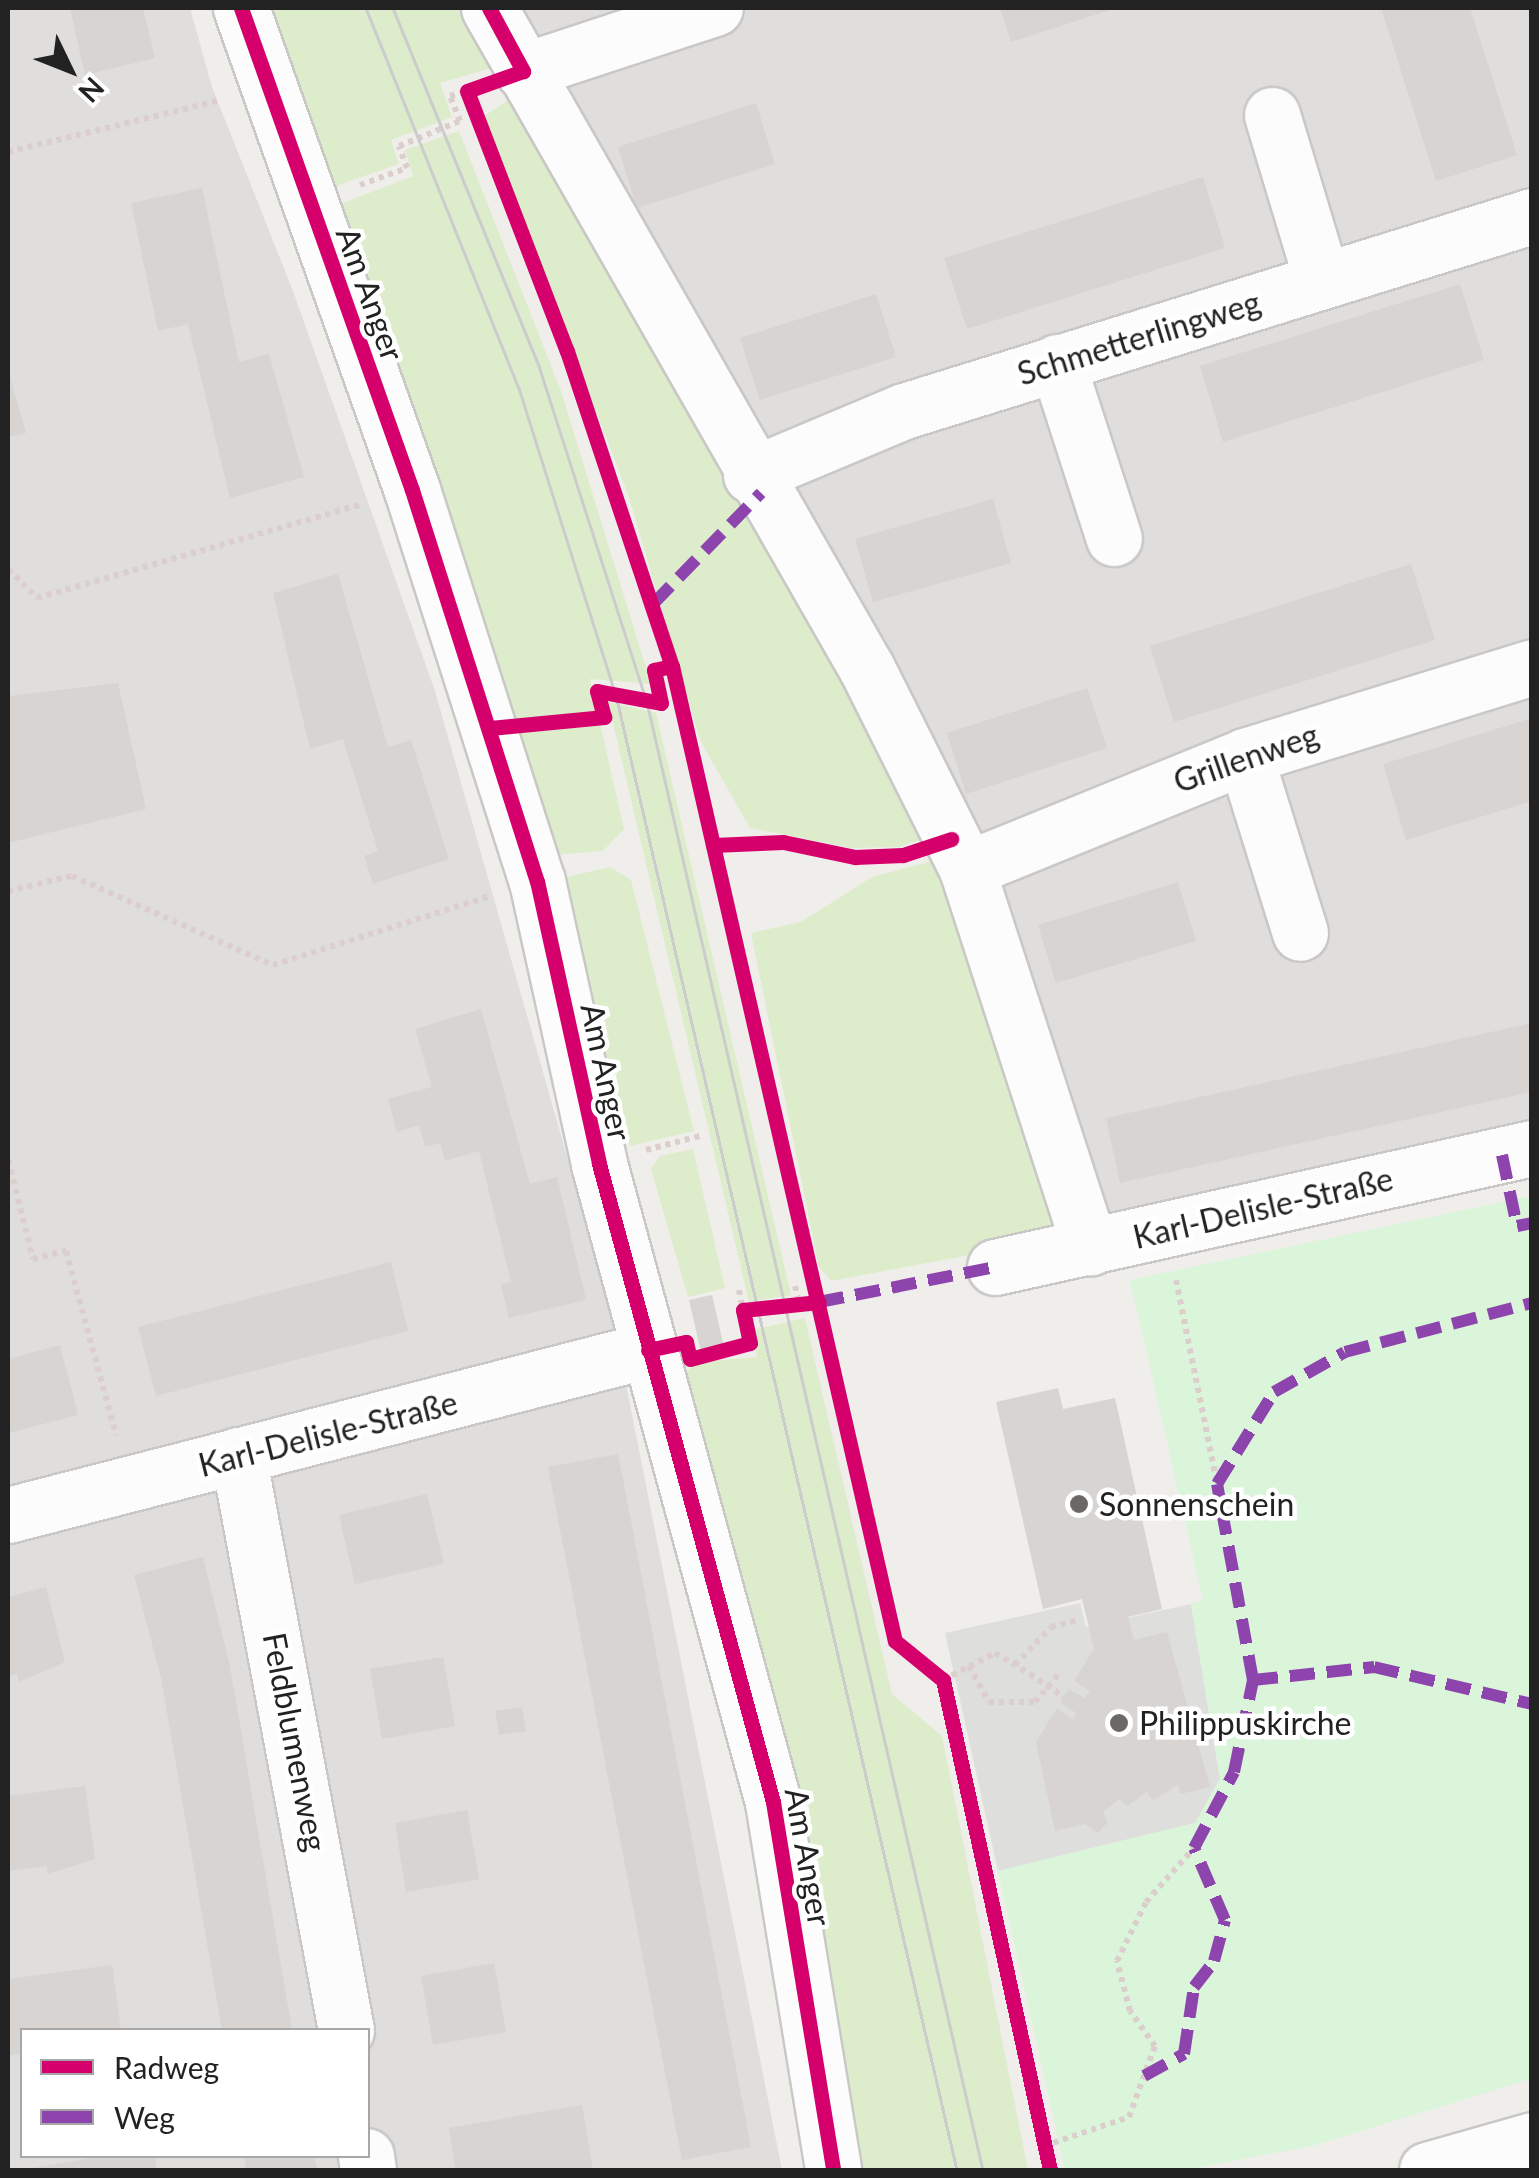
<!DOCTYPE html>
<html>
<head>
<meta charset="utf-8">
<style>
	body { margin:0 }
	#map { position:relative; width:1539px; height:2178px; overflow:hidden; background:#f0eeeb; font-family:Lato,sans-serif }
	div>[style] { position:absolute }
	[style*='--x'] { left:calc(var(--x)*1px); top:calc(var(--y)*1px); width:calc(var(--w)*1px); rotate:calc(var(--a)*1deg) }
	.residential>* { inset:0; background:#dfdedc }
	.religious>* { inset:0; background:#dededc }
	.grass>* { inset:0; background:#ddeccb }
	.park>* { inset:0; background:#daf5da }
	.building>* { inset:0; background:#d7d4d2 }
	.path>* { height:6px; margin-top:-3px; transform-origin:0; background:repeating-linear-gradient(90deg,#dccecd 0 5px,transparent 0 10px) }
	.roads { filter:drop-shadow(2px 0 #c9c8c7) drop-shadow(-2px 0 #c9c8c7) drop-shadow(0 2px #c9c8c7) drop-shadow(0 -2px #c9c8c7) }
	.minor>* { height:55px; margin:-27.5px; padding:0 27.5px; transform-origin:27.5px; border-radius:27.5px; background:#fdfcfc }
	.tram>* { height:2.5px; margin:-1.25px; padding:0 1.25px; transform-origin:1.25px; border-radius:1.25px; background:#ccc }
	.path-bridge>* { height:6px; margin-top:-3px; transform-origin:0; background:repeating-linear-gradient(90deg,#dccecd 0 5px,transparent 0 10px) }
	.quiet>* { height:12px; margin-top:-6px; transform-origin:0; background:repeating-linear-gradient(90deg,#8e44ad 0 25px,transparent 0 37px) }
	.cycleway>* { height:15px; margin:-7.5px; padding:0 7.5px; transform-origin:7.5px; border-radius:7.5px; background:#d6006c }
	.dots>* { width:28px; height:28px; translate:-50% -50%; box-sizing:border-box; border:5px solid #fff; border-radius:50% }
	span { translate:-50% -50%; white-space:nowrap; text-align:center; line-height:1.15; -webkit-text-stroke:9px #fff; paint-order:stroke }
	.street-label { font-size:32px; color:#222 }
	.poi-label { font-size:32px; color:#222 }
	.left { translate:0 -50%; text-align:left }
	.frame { position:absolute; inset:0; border:10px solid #222; pointer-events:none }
	.legend { position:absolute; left:20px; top:2028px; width:350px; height:130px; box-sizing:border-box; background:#fff; border:2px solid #a7a7a7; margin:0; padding:12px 18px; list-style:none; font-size:30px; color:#222 }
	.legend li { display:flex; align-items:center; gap:20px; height:50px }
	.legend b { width:50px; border:2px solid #a7a7a7 }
	.north { position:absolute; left:20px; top:20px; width:100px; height:100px; -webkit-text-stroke:8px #fff; paint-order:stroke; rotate:133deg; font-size:28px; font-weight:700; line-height:40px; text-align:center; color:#222 }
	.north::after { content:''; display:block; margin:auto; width:35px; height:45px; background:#222; clip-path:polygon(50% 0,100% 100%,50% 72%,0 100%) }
</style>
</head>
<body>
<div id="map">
	<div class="residential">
		<i style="clip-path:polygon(evenodd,8px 8px,190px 8px,212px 87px,293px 291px,435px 691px,613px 1319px,782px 2170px,8px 2170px,8px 8px,22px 2030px,368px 2030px,368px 2156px,22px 2156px,22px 2030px)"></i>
		<i style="clip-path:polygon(513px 8px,1531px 8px,1531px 1123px,1098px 1218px,996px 896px)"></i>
	</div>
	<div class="religious">
		<i style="clip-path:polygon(1080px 1603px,1086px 1627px,1191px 1604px,1220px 1779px,1195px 1823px,998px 1871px,945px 1633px)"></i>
	</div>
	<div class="grass">
		<i style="clip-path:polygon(256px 8px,471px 8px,498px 66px,440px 83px,452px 117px,391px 140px,399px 164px,333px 187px)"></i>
		<i style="clip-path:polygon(514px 96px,936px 835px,899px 847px,852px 848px,750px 828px,700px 740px,629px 497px,483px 117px)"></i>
		<i style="clip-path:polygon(459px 131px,561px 391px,651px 684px,590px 679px,624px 829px,603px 851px,552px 855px,330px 208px,413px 176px,405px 150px)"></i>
		<i style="clip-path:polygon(608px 702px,656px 713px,791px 1295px,749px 1302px)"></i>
		<i style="clip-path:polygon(944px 858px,1071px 1212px,1050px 1240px,831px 1281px,819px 1267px,751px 933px,801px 922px,872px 877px)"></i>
		<i style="clip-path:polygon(610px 867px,631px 880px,694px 1131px,630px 1146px,558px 879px)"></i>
		<i style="clip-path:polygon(693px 1149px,725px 1288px,688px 1297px,651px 1169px,660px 1156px)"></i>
		<i style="clip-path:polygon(805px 1318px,892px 1694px,942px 1736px,1028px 2170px,859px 2170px,758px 1644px,685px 1374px,696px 1362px,757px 1357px,752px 1330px)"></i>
	</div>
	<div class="park">
		<i style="clip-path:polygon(1531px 1196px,1531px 2079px,1312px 2146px,1185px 2170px,1065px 2170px,998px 1871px,1195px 1823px,1220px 1779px,1191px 1604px,1203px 1600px,1130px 1280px)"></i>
	</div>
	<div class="building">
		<i style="clip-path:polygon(70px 8px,143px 8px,155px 58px,85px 75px)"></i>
		<i style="clip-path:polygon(1000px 8px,1116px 8px,1011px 42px)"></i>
		<i style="clip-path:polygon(1381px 8px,1470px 8px,1517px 155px,1436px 181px)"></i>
		<i style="clip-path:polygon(756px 103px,775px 164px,637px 208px,618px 147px)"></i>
		<i style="clip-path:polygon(1203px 177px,1225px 248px,967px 329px,944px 258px)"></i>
		<i style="clip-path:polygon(202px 188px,239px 362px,269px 354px,304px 477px,230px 498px,188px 324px,158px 331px,131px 203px)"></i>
		<i style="clip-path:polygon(1460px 284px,1484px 360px,1223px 442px,1200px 366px)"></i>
		<i style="clip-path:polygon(876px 294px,896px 357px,760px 400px,740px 338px)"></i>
		<i style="clip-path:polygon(8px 370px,26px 433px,8px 437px)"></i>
		<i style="clip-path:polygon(993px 499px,1011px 563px,873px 602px,855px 539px)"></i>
		<i style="clip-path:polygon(1411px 564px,1435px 640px,1174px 722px,1150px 646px)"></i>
		<i style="clip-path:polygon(338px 574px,388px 747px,411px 740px,449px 859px,373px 884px,364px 856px,378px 851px,343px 739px,310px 749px,273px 593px)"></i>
		<i style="clip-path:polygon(118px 683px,146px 809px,8px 843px,9px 696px)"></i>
		<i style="clip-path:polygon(1087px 688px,1107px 748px,966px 794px,947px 733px)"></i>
		<i style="clip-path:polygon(1532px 718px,1532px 801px,1406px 840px,1383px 764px)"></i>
		<i style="clip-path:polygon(1178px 882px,1196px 941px,1056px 983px,1038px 925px)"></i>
		<i style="clip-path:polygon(481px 1009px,530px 1184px,557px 1177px,586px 1300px,509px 1318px,501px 1285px,511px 1282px,479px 1151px,445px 1161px,440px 1143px,425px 1147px,419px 1125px,397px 1132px,388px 1099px,432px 1087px,415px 1029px)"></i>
		<i style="clip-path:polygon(1532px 1023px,1532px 1092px,1120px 1183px,1106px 1118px)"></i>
		<i style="clip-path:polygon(391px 1262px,408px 1331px,156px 1396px,138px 1327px)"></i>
		<i style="clip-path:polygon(712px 1295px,724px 1347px,701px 1352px,689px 1300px)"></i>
		<i style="clip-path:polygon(60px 1345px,78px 1415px,8px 1433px,8px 1359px)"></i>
		<i style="clip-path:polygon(1058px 1388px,1063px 1409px,1115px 1398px,1162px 1609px,1128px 1617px,1134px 1640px,1167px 1632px,1210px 1787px,1180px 1794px,1178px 1785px,1153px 1800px,1147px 1792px,1127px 1806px,1119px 1799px,1103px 1812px,1108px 1822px,1098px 1833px,1085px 1824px,1055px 1831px,1036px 1742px,1057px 1708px,1073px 1719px,1076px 1713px,1060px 1702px,1069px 1689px,1085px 1698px,1090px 1691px,1074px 1681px,1094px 1649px,1082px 1599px,1043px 1609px,996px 1402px)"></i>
		<i style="clip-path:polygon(618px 1454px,751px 2147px,682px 2160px,548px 1467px)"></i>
		<i style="clip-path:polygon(427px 1494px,444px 1564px,355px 1584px,339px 1515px)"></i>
		<i style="clip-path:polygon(203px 1557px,229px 1661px,292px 2030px,222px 2030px,161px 1678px,134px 1575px)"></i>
		<i style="clip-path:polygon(46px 1587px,65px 1662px,19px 1682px,17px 1674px,8px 1676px,8px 1597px)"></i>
		<i style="clip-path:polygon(443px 1657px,455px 1726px,382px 1739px,370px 1669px)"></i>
		<i style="clip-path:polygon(522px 1707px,526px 1731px,499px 1735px,495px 1711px)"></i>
		<i style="clip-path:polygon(85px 1786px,95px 1859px,47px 1874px,47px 1866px,8px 1871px,8px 1796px)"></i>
		<i style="clip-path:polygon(467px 1810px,479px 1879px,406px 1892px,395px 1823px)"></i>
		<i style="clip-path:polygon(494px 1963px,506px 2032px,433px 2045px,421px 1976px)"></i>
		<i style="clip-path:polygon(112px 1965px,121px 2030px,22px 2030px,22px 2054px,8px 2056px,8px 1979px)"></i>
		<i style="clip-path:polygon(582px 2105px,593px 2170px,456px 2170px,449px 2128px)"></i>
		<i style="clip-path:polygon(102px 2156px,155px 2156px,157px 2170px,22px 2170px)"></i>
		<i style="clip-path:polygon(244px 2156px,314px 2156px,317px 2170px,246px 2170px)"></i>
	</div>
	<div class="path">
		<i style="--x:8;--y:152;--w:219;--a:-13.7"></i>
		<i style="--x:360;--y:185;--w:50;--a:-19.9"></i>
		<i style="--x:407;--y:168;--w:23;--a:-110"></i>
		<i style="--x:399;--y:146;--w:66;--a:-22.3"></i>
		<i style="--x:460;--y:121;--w:27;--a:-112"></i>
		<i style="--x:450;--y:96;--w:18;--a:-16"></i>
		<i style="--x:8;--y:569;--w:41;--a:45"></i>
		<i style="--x:37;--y:598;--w:339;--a:-16.1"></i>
		<i style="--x:8;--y:891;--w:66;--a:-13.2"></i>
		<i style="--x:72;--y:876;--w:220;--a:23.9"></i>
		<i style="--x:273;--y:965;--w:225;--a:-17.6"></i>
		<i style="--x:646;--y:1150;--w:59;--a:-14.7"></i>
		<i style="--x:8;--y:1160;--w:102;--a:75.8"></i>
		<i style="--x:33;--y:1259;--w:34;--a:-14"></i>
		<i style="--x:66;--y:1251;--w:191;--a:74.8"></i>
		<i style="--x:1176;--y:1280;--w:208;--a:78.6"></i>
		<i style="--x:795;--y:1286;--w:13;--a:77"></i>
		<i style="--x:739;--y:1290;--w:20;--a:79"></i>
		<i style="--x:1015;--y:1665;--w:52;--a:-46.5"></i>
		<i style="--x:1051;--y:1627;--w:28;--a:-15"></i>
		<i style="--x:969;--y:1666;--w:41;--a:60.9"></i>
		<i style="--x:989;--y:1702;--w:46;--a:0"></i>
		<i style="--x:1035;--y:1702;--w:40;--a:-50"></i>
		<i style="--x:943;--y:1680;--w:59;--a:-27.4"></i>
		<i style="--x:995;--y:1653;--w:41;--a:31"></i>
		<i style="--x:1044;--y:2146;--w:90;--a:-18.8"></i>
		<i style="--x:1129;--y:2117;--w:76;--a:-69.9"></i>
		<i style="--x:1155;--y:2046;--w:43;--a:-125.5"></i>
		<i style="--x:1130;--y:2011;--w:52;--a:-104.6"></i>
		<i style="--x:1117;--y:1961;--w:66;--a:-63.8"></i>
		<i style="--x:1146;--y:1902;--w:72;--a:-48.4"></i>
	</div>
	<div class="roads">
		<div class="minor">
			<i style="--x:241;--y:8;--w:511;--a:70.47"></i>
			<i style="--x:412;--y:490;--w:410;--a:72.3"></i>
			<i style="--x:537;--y:881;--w:290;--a:77.6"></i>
			<i style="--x:599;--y:1164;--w:661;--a:74.74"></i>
			<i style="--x:773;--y:1802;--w:373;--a:80.7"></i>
			<i style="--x:489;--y:8;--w:761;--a:60.24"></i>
			<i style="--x:867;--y:669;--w:224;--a:63.4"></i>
			<i style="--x:967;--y:869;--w:398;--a:72"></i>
			<i style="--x:523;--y:71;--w:202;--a:-18.2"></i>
			<i style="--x:1272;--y:115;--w:173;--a:73.2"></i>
			<i style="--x:1057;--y:362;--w:185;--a:72.1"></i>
			<i style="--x:751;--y:475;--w:166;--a:-22.7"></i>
			<i style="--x:904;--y:411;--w:658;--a:-17.25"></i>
			<i style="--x:1245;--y:756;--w:185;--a:72.7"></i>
			<i style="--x:967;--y:869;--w:300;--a:-22.1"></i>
			<i style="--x:1245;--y:756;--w:300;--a:-17.2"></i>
			<i style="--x:995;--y:1267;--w:550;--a:-12.49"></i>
			<i style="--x:238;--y:1455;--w:585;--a:79.36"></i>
			<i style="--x:8;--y:1515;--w:661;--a:-14.46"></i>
			<i style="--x:366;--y:2156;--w:14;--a:82"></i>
			<i style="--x:1427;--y:2170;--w:109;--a:-15.9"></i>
		</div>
	</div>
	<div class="tram">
		<i style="--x:366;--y:8;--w:410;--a:68.1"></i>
		<i style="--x:519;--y:388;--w:322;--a:72.5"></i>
		<i style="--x:616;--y:695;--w:1514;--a:76.98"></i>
		<i style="--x:393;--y:8;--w:387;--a:67.8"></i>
		<i style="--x:539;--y:366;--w:353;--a:72.2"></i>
		<i style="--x:647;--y:702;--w:1506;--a:77.11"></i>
	</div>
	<div class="path-bridge">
		<i style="--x:1030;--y:1674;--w:41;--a:34.1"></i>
	</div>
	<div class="quiet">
		<i style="--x:653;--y:604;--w:155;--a:-45.8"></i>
		<i style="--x:1502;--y:1155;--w:73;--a:78.1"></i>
		<i style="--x:1517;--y:1226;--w:15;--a:-11"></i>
		<i style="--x:819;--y:1302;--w:179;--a:-11.2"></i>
		<i style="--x:1253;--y:1680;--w:122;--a:-6.1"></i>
		<i style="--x:1374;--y:1667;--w:162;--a:13.2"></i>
		<i style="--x:1144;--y:2076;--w:46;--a:-28.8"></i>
		<i style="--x:1184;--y:2054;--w:68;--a:-81.5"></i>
		<i style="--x:1194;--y:1987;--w:33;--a:-52"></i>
		<i style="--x:1214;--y:1961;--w:42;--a:-75"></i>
		<i style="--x:1225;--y:1920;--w:78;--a:-113.3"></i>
		<i style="--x:1194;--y:1848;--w:86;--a:-62.2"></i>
		<i style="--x:1234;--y:1772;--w:94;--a:-78.3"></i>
		<i style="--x:1253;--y:1680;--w:199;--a:-100.4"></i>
		<i style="--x:1217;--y:1484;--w:108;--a:-58.2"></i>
		<i style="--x:1274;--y:1392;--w:81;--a:-29.4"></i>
		<i style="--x:1345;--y:1352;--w:193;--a:-14.7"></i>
	</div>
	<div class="cycleway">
		<i style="--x:241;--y:8;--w:511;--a:70.47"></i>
		<i style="--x:412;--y:490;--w:410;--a:72.3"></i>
		<i style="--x:537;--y:881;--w:290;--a:77.6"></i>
		<i style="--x:599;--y:1164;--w:661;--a:74.74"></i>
		<i style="--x:773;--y:1802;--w:373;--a:80.7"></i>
		<i style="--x:489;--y:8;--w:72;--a:61.6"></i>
		<i style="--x:523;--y:71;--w:59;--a:160.3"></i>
		<i style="--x:467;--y:91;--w:279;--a:69"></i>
		<i style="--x:567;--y:351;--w:332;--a:71.6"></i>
		<i style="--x:672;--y:666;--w:1000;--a:77.12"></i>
		<i style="--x:895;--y:1641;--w:62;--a:39.1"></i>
		<i style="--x:943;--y:1680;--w:502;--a:77.68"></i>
		<i style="--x:490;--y:728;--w:115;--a:-5.5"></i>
		<i style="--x:604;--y:717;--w:27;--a:-105"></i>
		<i style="--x:597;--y:691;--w:65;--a:10.6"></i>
		<i style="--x:661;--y:703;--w:34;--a:-102"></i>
		<i style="--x:654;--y:670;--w:18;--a:-13"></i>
		<i style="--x:713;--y:845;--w:70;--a:-2.5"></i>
		<i style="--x:783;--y:842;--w:74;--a:11.8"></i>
		<i style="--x:855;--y:857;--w:48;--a:-2.4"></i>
		<i style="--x:903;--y:855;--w:51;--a:-18.4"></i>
		<i style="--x:648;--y:1350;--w:39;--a:-12"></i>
		<i style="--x:686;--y:1342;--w:17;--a:77"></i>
		<i style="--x:690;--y:1359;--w:62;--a:-14.9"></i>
		<i style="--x:750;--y:1343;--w:34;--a:-102"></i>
		<i style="--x:743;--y:1310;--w:76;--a:-6"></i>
	</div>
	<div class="dots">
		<i style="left:1079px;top:1504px;background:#6a6968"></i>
		<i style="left:1119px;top:1723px;background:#6a6968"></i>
	</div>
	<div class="street-label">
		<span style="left:370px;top:294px;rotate:70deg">Am Anger</span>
		<span style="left:1139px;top:338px;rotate:-17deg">Schmetterlingweg</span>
		<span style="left:1246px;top:758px;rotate:-19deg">Grillenweg</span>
		<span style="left:606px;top:1072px;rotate:78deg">Am Anger</span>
		<span style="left:1263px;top:1208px;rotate:-13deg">Karl-Delisle-Straße</span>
		<span style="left:328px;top:1434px;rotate:-14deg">Karl-Delisle-Straße</span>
		<span style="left:295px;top:1742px;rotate:79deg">Feldblumenweg</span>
		<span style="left:808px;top:1857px;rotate:80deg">Am Anger</span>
	</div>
	<div class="poi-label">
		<span class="left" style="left:1099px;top:1504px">Sonnenschein</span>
		<span class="left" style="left:1139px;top:1723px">Philippuskirche</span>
	</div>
	<div class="frame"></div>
	<ul class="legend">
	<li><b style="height:12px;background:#d6006c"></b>Radweg</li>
	<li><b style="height:12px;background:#8e44ad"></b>Weg</li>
	</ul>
	<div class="north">N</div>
</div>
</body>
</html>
